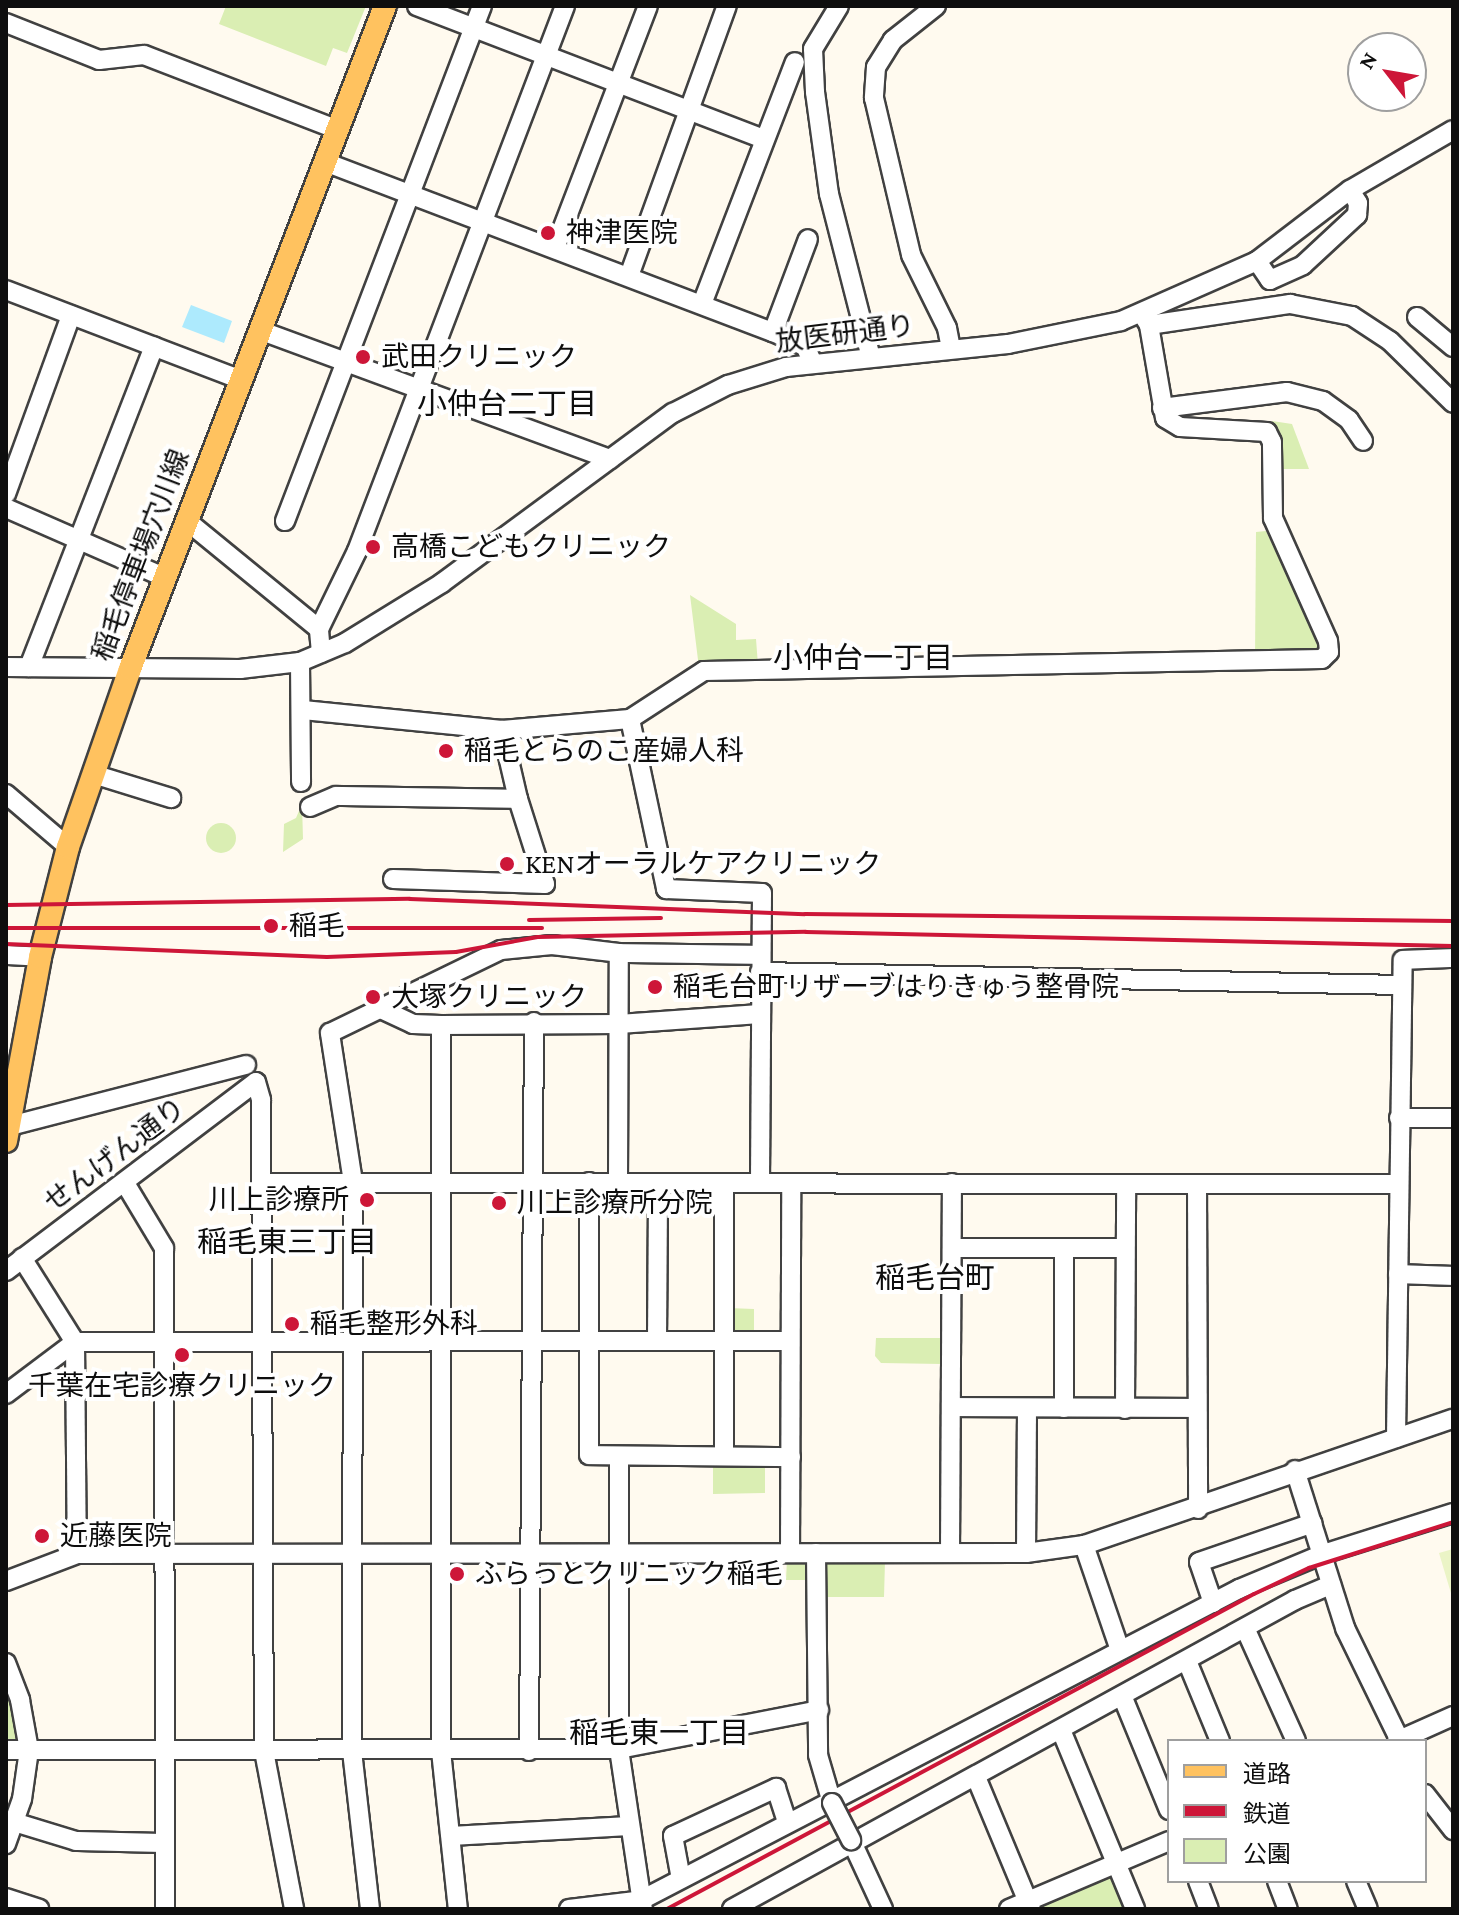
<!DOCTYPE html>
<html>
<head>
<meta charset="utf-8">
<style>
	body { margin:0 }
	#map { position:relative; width:1459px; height:1915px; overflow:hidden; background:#fffaef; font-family:"Crimson Pro","Noto Sans JP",serif }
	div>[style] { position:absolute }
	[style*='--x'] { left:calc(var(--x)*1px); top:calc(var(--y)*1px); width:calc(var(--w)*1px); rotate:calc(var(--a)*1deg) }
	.green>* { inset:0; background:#daeeb3 }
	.round { border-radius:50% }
	.pitch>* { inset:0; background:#ebf4c6 }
	.water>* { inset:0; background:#adeafd }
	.roads { filter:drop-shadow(2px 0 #414141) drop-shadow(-2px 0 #414141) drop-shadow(0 2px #414141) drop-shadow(0 -2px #414141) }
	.minor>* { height:18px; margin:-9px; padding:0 9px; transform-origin:9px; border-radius:9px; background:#fff }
	.major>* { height:22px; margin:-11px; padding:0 11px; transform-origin:11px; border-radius:11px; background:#ffc25f }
	.rail>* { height:4px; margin:-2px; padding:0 2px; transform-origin:2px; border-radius:2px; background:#cd1638 }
	.bridges { filter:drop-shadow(2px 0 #414141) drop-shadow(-2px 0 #414141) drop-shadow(0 2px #414141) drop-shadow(0 -2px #414141) }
	.minor-bridge>* { height:18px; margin:-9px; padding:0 9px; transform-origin:9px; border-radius:9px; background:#fff }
	.dots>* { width:22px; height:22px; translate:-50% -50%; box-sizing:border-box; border:4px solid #fff; border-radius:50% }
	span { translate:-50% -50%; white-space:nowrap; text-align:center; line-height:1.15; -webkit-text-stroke:8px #fff; paint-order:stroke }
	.poi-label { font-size:28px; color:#0e0e0e }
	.left { translate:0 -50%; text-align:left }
	.right { translate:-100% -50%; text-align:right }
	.street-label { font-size:28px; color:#0e0e0e }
	.neighbourhood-label { font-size:30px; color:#0e0e0e }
	.frame { position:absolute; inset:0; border:8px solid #0e0e0e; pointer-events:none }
	.legend { position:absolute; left:1167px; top:1739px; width:260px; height:144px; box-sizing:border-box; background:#fff; border:2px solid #9f9f9f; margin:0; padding:10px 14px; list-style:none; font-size:24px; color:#0e0e0e }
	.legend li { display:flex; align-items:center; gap:16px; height:40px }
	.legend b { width:40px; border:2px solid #9f9f9f }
	.north { position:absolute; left:1347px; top:32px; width:80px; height:80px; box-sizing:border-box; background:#fff; border:2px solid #9f9f9f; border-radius:50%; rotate:301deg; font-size:22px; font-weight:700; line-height:32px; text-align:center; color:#0e0e0e }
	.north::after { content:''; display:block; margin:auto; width:28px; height:36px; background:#cd1638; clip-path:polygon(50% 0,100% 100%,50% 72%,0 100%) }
</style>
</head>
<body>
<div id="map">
	<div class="green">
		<i style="clip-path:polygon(226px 6px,366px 6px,347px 53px,333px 48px,326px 66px,219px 24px)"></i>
		<i style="clip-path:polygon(1272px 421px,1292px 424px,1309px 469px,1274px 469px)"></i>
		<i style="clip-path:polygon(1266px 531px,1322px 649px,1316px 658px,1255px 659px,1256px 532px)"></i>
		<i style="clip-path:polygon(690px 595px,736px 624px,736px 640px,756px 639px,758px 665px,699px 668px)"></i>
		<i style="clip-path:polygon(302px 804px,303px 839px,283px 852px,284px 824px,296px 818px)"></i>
		<i class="round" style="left:206px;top:823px;width:30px;height:30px"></i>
		<i style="clip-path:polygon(728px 1308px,754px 1309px,754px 1332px,736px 1333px,728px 1325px)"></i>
		<i style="clip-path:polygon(876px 1338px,947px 1338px,947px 1358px,942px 1364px,881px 1363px,875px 1356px)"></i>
		<i style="clip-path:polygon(713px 1462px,765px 1462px,765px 1493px,713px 1494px)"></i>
		<i style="clip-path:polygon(787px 1559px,807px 1560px,811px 1580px,786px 1580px)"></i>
		<i style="clip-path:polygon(885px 1561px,884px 1597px,823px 1597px,823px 1562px)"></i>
		<i style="clip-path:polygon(6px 1679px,8px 1680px,20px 1746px,6px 1746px)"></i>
		<i style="clip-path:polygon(1107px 1872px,1115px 1874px,1130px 1909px,1038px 1909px,1040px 1902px)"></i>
	</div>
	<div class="pitch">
		<i style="clip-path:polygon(1453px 1549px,1453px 1600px,1439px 1553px)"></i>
	</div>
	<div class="water">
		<i style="clip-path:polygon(191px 305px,232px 321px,224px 343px,182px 327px)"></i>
	</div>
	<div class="roads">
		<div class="minor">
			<i style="--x:417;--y:6;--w:371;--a:21"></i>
			<i style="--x:839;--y:6;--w:50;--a:121.2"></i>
			<i style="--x:813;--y:49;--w:43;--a:87.3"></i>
			<i style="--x:815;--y:92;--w:103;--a:82.2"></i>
			<i style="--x:829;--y:194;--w:169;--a:75.6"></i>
			<i style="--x:936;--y:6;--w:55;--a:141.7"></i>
			<i style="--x:893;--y:40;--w:32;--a:122"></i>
			<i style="--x:876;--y:67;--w:31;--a:94"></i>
			<i style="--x:874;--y:98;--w:161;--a:76.7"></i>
			<i style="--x:911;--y:255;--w:81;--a:63.7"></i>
			<i style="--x:947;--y:328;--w:21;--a:79"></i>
			<i style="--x:6;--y:23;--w:100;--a:21.7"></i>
			<i style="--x:99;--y:60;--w:45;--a:-6.3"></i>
			<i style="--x:144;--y:55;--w:208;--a:21.1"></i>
			<i style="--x:325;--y:162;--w:479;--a:20.8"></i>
			<i style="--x:773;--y:332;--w:35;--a:24"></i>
			<i style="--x:805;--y:346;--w:19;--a:65"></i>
			<i style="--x:555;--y:248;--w:259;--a:-69"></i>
			<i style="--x:1257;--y:261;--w:23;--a:56"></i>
			<i style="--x:1270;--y:280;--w:36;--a:-24"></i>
			<i style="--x:1303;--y:265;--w:74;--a:-42.8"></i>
			<i style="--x:1357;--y:215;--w:12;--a:-85"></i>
			<i style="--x:1358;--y:203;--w:15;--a:-122"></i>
			<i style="--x:629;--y:276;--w:287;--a:-70.1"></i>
			<i style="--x:6;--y:290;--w:249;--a:20.9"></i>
			<i style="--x:702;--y:304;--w:259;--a:-69"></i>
			<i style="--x:1144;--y:317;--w:9;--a:58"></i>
			<i style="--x:1149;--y:325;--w:143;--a:-8.5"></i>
			<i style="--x:1290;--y:304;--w:63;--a:11"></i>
			<i style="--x:1352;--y:316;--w:45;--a:33.3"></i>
			<i style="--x:1390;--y:341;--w:88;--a:44.5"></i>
			<i style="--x:1417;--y:317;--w:47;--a:39.8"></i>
			<i style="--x:259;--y:330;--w:374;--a:20.2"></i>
			<i style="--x:773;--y:332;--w:99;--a:-69.4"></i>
			<i style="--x:1162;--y:408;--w:126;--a:-7.3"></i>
			<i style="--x:1287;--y:392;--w:37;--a:14"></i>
			<i style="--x:1323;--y:401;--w:32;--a:36"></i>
			<i style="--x:1349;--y:420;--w:25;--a:56"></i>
			<i style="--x:6;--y:494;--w:190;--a:-70"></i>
			<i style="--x:6;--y:508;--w:175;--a:23.6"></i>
			<i style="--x:187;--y:521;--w:171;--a:39.3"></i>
			<i style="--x:285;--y:521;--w:551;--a:-69.07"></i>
			<i style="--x:321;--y:653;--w:24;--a:-95"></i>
			<i style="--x:319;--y:629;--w:87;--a:-64"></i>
			<i style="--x:357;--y:551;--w:583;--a:-69.11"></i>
			<i style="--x:300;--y:662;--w:120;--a:89.5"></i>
			<i style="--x:6;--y:667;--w:234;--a:0.5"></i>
			<i style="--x:240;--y:669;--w:60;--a:-6.7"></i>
			<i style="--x:300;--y:662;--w:49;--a:-22.9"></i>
			<i style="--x:345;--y:643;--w:114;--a:-31.7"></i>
			<i style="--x:442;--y:583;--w:287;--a:-36.4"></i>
			<i style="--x:673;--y:413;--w:62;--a:-27"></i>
			<i style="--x:728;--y:385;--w:61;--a:-17.2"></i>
			<i style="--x:786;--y:367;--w:223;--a:-5.9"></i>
			<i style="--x:1008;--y:344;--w:115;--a:-11.5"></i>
			<i style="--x:1121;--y:321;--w:149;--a:-23.8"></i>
			<i style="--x:1257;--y:261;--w:117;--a:-37.4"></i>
			<i style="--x:1350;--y:190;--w:119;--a:-30.2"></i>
			<i style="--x:29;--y:667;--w:344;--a:-68.7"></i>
			<i style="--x:303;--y:710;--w:200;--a:5.7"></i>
			<i style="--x:502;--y:730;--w:128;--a:-4.9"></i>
			<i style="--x:630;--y:719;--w:174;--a:78"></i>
			<i style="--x:666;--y:889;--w:96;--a:2.4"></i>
			<i style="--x:762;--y:893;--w:290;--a:90.4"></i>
			<i style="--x:630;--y:719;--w:88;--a:-33"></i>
			<i style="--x:704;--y:671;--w:618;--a:-1.11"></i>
			<i style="--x:1322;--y:659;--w:10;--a:-45"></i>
			<i style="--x:1329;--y:652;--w:11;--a:-95"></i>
			<i style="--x:1328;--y:641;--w:135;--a:-114.1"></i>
			<i style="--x:1273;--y:518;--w:76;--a:-90.8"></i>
			<i style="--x:1272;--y:442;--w:11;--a:-117"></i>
			<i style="--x:1267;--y:432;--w:87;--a:-176.7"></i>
			<i style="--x:1180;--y:427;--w:17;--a:-149"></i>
			<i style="--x:1165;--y:418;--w:94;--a:-99.8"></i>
			<i style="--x:93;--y:774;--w:82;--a:17.1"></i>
			<i style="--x:6;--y:794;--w:82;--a:40.5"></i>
			<i style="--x:310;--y:807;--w:28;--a:-23"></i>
			<i style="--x:336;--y:796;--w:182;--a:0.9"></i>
			<i style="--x:518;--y:799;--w:71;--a:-103.1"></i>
			<i style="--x:393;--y:879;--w:152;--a:1.9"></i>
			<i style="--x:545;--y:884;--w:89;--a:-107.6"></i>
			<i style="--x:6;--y:955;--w:34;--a:3"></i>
			<i style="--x:760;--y:972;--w:642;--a:1.16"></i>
			<i style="--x:379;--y:1008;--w:38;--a:25"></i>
			<i style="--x:413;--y:1024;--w:28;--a:2"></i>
			<i style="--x:441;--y:1025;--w:178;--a:-0.3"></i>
			<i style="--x:619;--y:1024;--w:141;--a:-4.1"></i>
			<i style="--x:441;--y:1025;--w:726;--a:90"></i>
			<i style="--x:441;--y:1751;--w:159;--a:83.9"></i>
			<i style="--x:1399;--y:1118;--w:54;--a:0"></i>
			<i style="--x:6;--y:1127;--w:248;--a:-14.5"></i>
			<i style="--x:589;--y:1182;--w:273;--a:90"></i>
			<i style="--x:589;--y:1455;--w:202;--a:0.6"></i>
			<i style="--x:125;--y:1183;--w:76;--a:59"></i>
			<i style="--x:164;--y:1248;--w:661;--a:89.91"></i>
			<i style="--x:261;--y:1183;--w:1137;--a:0.05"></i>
			<i style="--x:618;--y:1183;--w:230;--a:-89.8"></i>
			<i style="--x:1197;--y:1184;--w:325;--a:89.8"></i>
			<i style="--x:952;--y:1248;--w:173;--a:0"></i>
			<i style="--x:22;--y:1258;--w:99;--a:57.8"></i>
			<i style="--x:75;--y:1342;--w:212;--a:89.5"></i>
			<i style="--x:6;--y:1271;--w:313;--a:-37.1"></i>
			<i style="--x:256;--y:1082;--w:19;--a:74"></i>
			<i style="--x:261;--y:1100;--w:651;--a:89.74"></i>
			<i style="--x:264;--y:1751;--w:161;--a:79.2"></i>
			<i style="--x:1398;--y:1274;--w:55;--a:2.1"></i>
			<i style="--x:657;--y:1341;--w:158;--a:-89.6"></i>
			<i style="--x:6;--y:1394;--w:86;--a:-37"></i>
			<i style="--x:75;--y:1342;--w:715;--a:-0.08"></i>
			<i style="--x:951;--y:1407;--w:246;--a:0.2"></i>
			<i style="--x:1064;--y:1408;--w:160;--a:-90"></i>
			<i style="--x:1125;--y:1409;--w:225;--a:-89.7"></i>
			<i style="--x:1396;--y:1438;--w:478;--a:-89.2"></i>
			<i style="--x:1403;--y:960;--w:50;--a:-2.3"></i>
			<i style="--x:724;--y:1455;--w:272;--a:-90"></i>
			<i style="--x:619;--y:1456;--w:293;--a:90"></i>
			<i style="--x:619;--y:1749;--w:162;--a:81.5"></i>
			<i style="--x:1295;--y:1470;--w:166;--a:72.4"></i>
			<i style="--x:1345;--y:1628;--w:126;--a:64"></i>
			<i style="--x:1084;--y:1545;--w:111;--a:71.1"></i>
			<i style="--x:790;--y:1553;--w:370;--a:-89.8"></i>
			<i style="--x:816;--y:1553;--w:202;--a:89.4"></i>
			<i style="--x:818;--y:1755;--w:50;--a:73.7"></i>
			<i style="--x:950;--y:1553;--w:370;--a:-89.7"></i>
			<i style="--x:1026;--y:1553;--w:145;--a:-89.6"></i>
			<i style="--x:6;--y:1581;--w:76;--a:-20.8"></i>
			<i style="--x:77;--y:1554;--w:949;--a:-0.06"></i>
			<i style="--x:1026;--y:1553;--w:59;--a:-7.9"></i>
			<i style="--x:1084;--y:1545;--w:390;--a:-18.9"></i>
			<i style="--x:1213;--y:1603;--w:43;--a:-108.9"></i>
			<i style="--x:1199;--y:1562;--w:120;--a:-18.9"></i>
			<i style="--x:1245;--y:1628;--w:124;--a:65.7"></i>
			<i style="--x:1187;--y:1661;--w:87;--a:67.6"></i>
			<i style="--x:6;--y:1663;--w:40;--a:69"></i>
			<i style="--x:20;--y:1700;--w:51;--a:79.8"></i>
			<i style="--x:29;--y:1750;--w:49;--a:98.1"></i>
			<i style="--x:22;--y:1799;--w:48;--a:109.6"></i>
			<i style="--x:1123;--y:1698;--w:121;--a:67.7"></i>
			<i style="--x:1061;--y:1730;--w:194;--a:67.5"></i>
			<i style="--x:1397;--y:1741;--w:61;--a:-24.1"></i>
			<i style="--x:6;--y:1750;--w:613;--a:-0.09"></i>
			<i style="--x:619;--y:1749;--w:204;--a:-11"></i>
			<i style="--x:529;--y:1751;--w:729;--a:-89.61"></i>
			<i style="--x:976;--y:1777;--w:143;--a:67.4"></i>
			<i style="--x:1425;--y:1794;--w:46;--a:52.1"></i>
			<i style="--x:14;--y:1822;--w:65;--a:17"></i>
			<i style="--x:76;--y:1841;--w:88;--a:1.3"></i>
			<i style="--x:451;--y:1836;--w:178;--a:-3.2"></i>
			<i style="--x:851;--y:1840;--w:76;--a:65.1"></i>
			<i style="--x:681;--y:1879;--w:44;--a:-100.5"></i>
			<i style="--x:673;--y:1836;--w:114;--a:-25"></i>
			<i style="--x:776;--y:1788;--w:36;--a:72"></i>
			<i style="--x:1198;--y:1881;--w:30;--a:69"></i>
			<i style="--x:1277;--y:1881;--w:30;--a:69"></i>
			<i style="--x:1356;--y:1881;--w:30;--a:67"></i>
			<i style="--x:6;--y:1898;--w:35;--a:18"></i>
			<i style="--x:370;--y:1909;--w:158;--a:-96.5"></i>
			<i style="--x:352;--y:1752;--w:570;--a:-89.9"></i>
			<i style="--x:353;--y:1182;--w:151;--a:-98.8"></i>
			<i style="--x:330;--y:1033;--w:190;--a:-25.9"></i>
			<i style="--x:501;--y:950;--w:51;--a:-5.6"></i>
			<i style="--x:552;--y:945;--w:67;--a:6.8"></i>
			<i style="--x:619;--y:953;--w:141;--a:0.8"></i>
			<i style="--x:569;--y:1909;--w:65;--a:-7"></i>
			<i style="--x:624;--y:1909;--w:693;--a:-27.49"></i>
			<i style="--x:1239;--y:1589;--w:91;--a:-22.6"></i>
			<i style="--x:1323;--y:1554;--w:136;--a:-17.5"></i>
			<i style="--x:732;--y:1909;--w:642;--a:-28.76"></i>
			<i style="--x:1295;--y:1600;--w:39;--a:-23"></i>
			<i style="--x:1009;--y:1909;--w:174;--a:-23"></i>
		</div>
		<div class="major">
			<i style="--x:6;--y:1141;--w:187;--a:-79.5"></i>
			<i style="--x:40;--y:957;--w:114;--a:-75.7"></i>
			<i style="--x:68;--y:847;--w:188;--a:-70.8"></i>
			<i style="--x:130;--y:669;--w:710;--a:-68.96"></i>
		</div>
	</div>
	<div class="rail">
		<i style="--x:6;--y:905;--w:404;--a:-0.9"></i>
		<i style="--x:410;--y:899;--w:395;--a:2.2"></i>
		<i style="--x:805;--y:914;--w:648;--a:0.62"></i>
		<i style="--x:529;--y:920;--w:132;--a:-0.9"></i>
		<i style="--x:6;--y:928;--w:536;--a:0"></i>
		<i style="--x:6;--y:944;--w:321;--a:2.3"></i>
		<i style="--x:327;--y:957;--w:129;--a:-2.2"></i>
		<i style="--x:456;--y:952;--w:83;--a:-10.4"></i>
		<i style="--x:538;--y:937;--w:268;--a:-1.1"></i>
		<i style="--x:806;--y:932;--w:647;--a:1.24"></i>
		<i style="--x:667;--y:1909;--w:666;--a:-28.22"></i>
		<i style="--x:1254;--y:1594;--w:61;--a:-25.3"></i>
		<i style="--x:1309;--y:1568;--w:151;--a:-17.7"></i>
	</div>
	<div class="bridges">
		<div class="minor-bridge">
			<i style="--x:832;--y:1803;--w:42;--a:62.8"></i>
		</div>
	</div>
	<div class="dots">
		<i style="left:548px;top:233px;background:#cd1638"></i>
		<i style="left:363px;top:357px;background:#cd1638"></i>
		<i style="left:373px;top:547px;background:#cd1638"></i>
		<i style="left:446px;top:751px;background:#cd1638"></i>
		<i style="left:507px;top:864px;background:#cd1638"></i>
		<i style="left:271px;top:926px;background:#cd1638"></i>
		<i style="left:655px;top:987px;background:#cd1638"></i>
		<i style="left:373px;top:997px;background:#cd1638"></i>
		<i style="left:367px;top:1200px;background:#cd1638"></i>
		<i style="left:499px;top:1203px;background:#cd1638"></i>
		<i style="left:292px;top:1324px;background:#cd1638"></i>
		<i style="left:182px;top:1355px;background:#cd1638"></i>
		<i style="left:42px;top:1536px;background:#cd1638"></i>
		<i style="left:457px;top:1574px;background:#cd1638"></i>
	</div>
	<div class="poi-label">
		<span class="left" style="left:566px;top:233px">神津医院</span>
		<span class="left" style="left:381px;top:357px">武田クリニック</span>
		<span class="left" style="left:391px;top:547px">高橋こどもクリニック</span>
		<span class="left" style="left:464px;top:751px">稲毛とらのこ産婦人科</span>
		<span class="left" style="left:525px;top:864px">KENオーラルケアクリニック</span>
		<span class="left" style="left:289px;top:926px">稲毛</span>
		<span class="left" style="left:673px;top:987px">稲毛台町リザーブはりきゅう整骨院</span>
		<span class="left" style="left:391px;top:997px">大塚クリニック</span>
		<span class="right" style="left:349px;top:1200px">川上診療所</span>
		<span class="left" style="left:517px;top:1203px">川上診療所分院</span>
		<span class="left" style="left:310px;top:1324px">稲毛整形外科</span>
		<span style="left:182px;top:1386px">千葉在宅診療クリニック</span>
		<span class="left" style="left:60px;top:1536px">近藤医院</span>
		<span class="left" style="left:475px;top:1574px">ふらっとクリニック稲毛</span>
	</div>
	<div class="street-label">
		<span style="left:845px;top:334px;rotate:-7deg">放医研通り</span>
		<span style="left:141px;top:555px;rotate:-69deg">稲毛停車場穴川線</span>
		<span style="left:115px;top:1155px;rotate:-37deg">せんげん通り</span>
	</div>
	<div class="neighbourhood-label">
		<span style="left:507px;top:404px">小仲台二丁目</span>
		<span style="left:863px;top:658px">小仲台一丁目</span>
		<span style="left:287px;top:1242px">稲毛東三丁目</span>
		<span style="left:935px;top:1278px">稲毛台町</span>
		<span style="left:659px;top:1733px">稲毛東一丁目</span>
	</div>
	<div class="frame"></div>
	<ul class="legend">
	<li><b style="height:10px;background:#ffc25f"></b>道路</li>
	<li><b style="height:10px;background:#cd1638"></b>鉄道</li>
	<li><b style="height:22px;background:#daeeb3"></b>公園</li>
	</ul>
	<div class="north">N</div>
</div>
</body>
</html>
